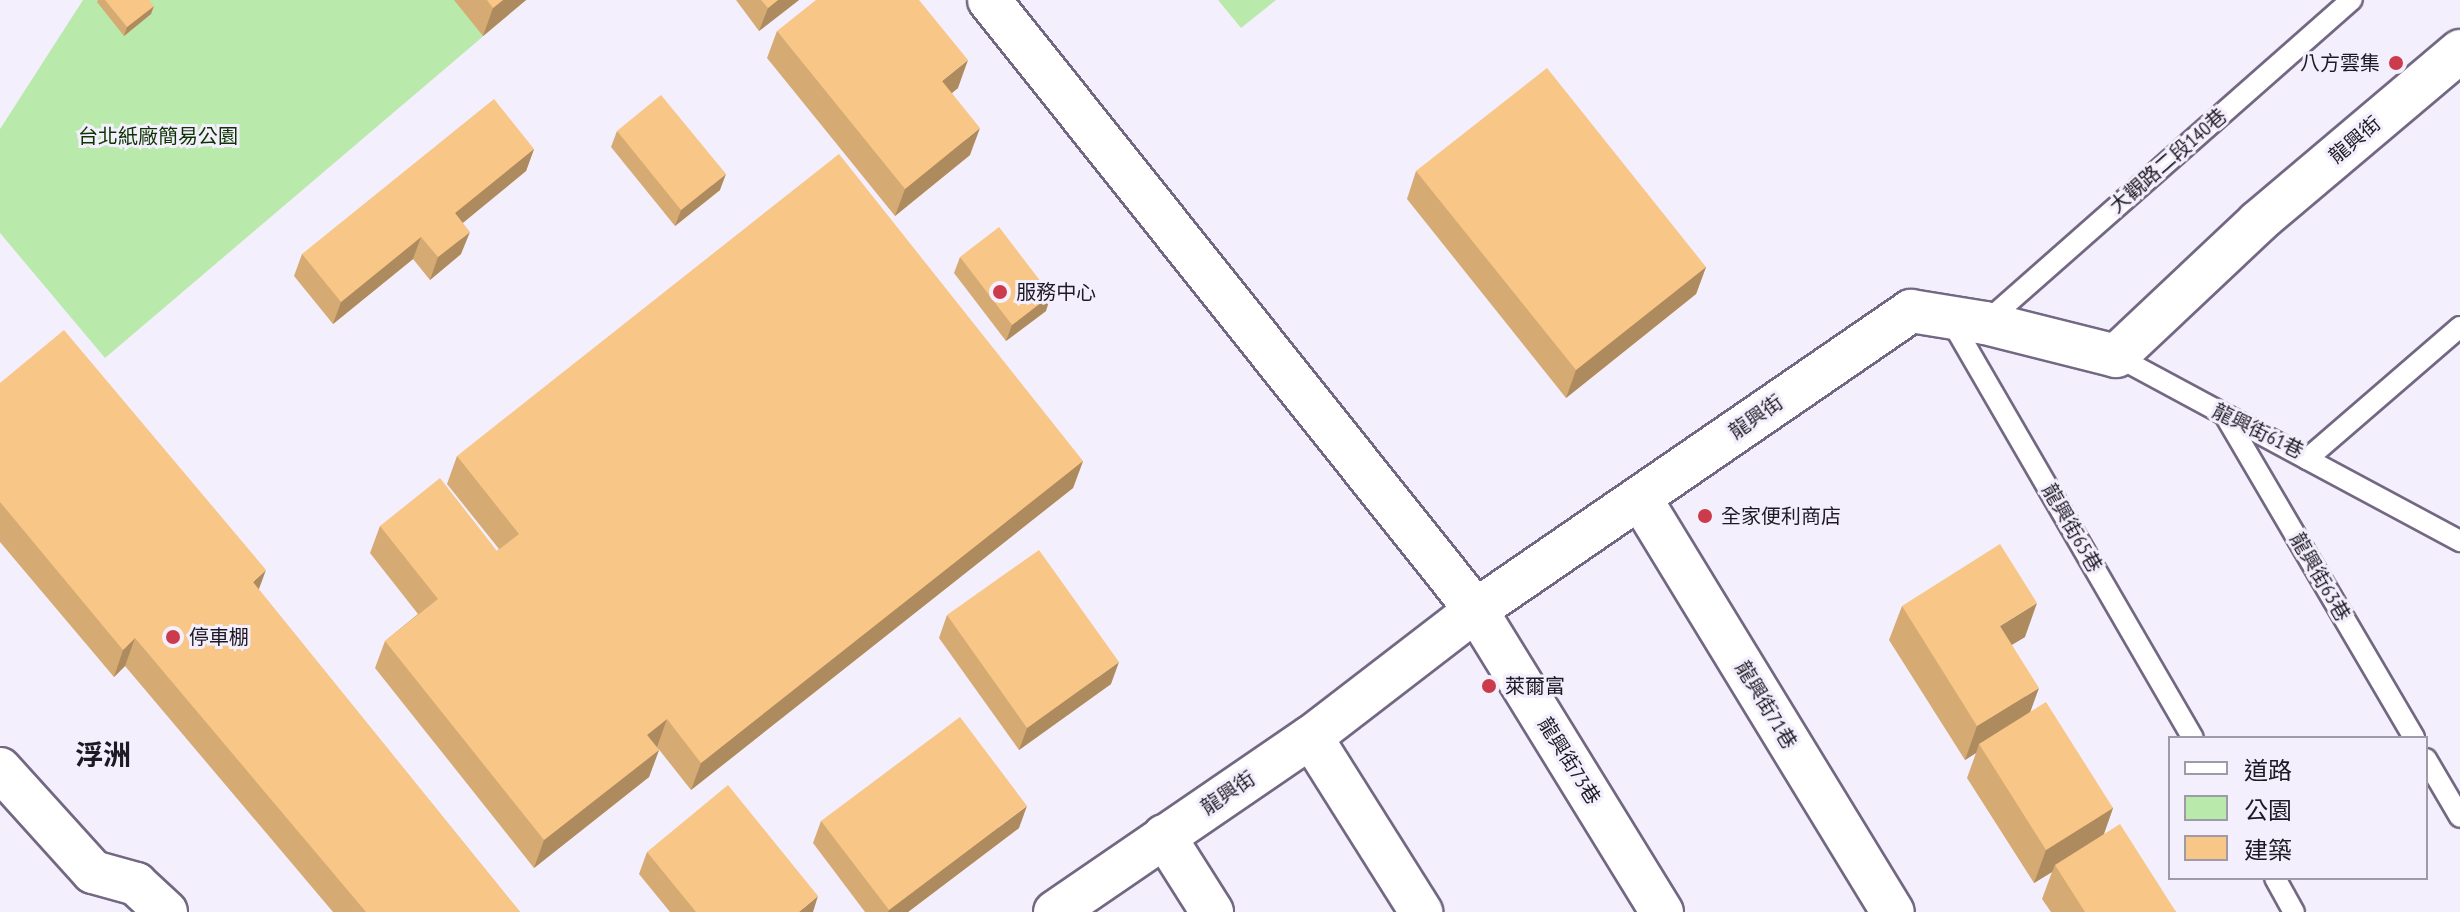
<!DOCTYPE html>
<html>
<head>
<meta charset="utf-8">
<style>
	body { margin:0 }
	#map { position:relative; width:2460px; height:912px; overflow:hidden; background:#f4effc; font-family:"PT Sans Narrow","Noto Sans TC",sans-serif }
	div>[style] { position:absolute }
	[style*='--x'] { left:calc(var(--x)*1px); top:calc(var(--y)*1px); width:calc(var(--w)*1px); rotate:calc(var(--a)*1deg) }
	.green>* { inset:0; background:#baeaab }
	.roads { filter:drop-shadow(2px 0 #736883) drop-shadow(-2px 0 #736883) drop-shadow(0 2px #736883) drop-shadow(0 -2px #736883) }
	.lane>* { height:20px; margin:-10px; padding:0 10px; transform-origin:10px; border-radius:10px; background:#fff }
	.street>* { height:42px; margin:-21px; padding:0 21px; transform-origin:21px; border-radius:21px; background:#fff }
	.wall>* { inset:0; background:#d5aa73 }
	.shaded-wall>* { inset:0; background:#ae8b5e }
	.building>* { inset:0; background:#f8c686 }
	.dots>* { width:22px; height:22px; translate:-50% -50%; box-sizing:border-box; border:4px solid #f4effc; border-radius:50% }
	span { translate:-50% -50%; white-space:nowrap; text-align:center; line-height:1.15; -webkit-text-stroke:6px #f4effc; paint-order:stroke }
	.poi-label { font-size:20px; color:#1e1a25 }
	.right { translate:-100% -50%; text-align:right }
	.left { translate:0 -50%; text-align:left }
	.park-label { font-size:20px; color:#0c3300 }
	.street-label { font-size:20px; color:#1e1a25 }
	.district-label { font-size:28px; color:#1e1a25; font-weight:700 }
	.legend { position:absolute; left:2168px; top:736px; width:260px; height:144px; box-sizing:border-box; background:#f4effc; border:2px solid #9e9aa6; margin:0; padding:10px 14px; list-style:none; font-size:24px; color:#1e1a25 }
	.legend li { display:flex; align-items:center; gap:16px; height:40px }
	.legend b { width:40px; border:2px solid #9e9aa6 }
</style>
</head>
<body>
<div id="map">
	<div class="green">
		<i style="clip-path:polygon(83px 0,526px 0,105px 358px,0 233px,0 129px)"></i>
		<i style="clip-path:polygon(1218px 0,1276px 0,1241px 28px)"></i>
	</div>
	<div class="roads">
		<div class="lane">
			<i style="--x:1950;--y:319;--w:484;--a:59.9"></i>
			<i style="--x:1985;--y:323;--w:489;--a:-41.4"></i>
			<i style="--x:2116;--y:356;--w:217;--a:28.3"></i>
			<i style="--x:2307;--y:459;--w:202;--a:-40.8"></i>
			<i style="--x:2226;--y:417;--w:372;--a:59.6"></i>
			<i style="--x:2307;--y:459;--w:174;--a:28.2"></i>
			<i style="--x:2426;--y:759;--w:67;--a:59.6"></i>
			<i style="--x:2275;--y:878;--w:39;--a:61"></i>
		</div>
		<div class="street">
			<i style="--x:989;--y:0;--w:781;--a:51.4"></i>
			<i style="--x:1476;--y:610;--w:355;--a:58.4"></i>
			<i style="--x:1640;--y:498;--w:485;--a:58.6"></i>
			<i style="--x:1311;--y:737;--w:207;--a:57.8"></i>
			<i style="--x:0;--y:769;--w:139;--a:47.9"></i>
			<i style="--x:93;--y:872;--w:45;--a:15.6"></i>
			<i style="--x:136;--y:884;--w:41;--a:43"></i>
			<i style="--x:1164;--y:836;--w:90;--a:57.7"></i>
			<i style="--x:1055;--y:912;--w:310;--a:-34.4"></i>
			<i style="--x:1311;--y:737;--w:208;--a:-37.6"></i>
			<i style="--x:1476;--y:610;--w:528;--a:-34.5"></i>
			<i style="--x:1911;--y:311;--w:75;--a:9.2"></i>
			<i style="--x:1985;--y:323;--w:135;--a:14.1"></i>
			<i style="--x:2116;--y:356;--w:195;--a:-43.3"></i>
			<i style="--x:2258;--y:222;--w:265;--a:-40.2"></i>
		</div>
	</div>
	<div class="wall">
		<i style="clip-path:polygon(98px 0,149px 0,151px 14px,124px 36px,97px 2px)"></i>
		<i style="clip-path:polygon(454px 0,526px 0,483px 36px)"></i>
		<i style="clip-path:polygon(736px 0,799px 0,759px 31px)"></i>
		<i style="clip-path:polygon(777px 31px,958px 88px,952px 93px,970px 155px,895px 216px,767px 58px)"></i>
		<i style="clip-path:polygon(617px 131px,720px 190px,675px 226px,611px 147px)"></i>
		<i style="clip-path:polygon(534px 149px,526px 171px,462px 223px,461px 254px,430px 280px,413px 259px,333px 324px,294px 276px,302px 254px)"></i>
		<i style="clip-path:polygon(1416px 171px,1706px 267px,1696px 294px,1566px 398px,1407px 199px)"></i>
		<i style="clip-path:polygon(960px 257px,1046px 311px,1006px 341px,954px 273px)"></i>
		<i style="clip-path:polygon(0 383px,259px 590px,520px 912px,333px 912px,125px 666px,114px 677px,0 542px)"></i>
		<i style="clip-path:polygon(457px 456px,1083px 461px,1073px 488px,691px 790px,657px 747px,659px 750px,649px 777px,534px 868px,375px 668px,385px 641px,418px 614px,370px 553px,380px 526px,497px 551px,499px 549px,447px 484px)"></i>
		<i style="clip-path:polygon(1902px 606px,2025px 637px,2011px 645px,2030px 712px,2113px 808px,2104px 834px,2176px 912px,2051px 912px,2042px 899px,2052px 872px,2034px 883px,1967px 778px,1976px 753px,1965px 760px,1889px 640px)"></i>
		<i style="clip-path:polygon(947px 615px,1111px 684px,1019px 750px,939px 638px)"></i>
		<i style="clip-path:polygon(821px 821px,1019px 828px,908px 912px,865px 912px,813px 843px)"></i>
		<i style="clip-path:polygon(647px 852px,813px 912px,670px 912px,639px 874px)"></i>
	</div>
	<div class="shaded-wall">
		<i style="clip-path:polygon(503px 0,526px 0,483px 36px,493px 8px)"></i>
		<i style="clip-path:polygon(778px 0,799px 0,759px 31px,768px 8px)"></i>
		<i style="clip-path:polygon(154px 6px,151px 14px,124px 36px,127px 27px)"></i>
		<i style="clip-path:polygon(968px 60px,958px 88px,932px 109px,942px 81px)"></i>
		<i style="clip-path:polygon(980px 128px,970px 155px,895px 216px,905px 189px)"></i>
		<i style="clip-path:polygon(534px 149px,526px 171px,447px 236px,455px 213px)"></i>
		<i style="clip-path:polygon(726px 174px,720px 190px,675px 226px,681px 210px)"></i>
		<i style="clip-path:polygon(470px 232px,461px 254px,430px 280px,438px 257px)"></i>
		<i style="clip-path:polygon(421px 237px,413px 259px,333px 324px,341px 302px)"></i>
		<i style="clip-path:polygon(1706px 267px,1696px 294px,1566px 398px,1576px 370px)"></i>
		<i style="clip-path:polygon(1051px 295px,1046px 311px,1006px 341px,1012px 325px)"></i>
		<i style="clip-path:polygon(1083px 461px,1073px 488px,691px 790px,701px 763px)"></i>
		<i style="clip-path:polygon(266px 570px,256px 597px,253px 582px)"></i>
		<i style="clip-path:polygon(2037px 603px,2025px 637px,1987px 660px,2000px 626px)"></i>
		<i style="clip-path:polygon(135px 638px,125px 666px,114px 677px,123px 650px)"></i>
		<i style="clip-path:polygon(1119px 662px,1111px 684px,1019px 750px,1027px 728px)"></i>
		<i style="clip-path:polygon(2039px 688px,2027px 721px,1979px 744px,1976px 753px,1965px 760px,1977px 726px)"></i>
		<i style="clip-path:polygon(667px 719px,657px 747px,647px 735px)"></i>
		<i style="clip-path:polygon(659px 750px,649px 777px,534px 868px,544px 840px)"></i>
		<i style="clip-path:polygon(1027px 806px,1019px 828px,908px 912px,888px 912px,889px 910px)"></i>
		<i style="clip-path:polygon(2113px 808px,2101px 842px,2055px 865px,2052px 872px,2034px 883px,2046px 850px)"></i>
		<i style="clip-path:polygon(818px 896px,813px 912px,799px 912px)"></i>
	</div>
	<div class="building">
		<i style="clip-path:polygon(105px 0,149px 0,154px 6px,127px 27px)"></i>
		<i style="clip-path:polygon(487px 0,503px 0,493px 8px)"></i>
		<i style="clip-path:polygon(761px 0,778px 0,768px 8px)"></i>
		<i style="clip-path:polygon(816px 0,919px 0,968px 60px,942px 81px,980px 128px,905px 189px,777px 31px)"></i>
		<i style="clip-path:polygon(1547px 68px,1706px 267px,1576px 370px,1416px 171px)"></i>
		<i style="clip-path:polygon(661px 95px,726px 174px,681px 210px,617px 131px)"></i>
		<i style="clip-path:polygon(494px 99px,534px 149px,455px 213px,470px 232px,438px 257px,421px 237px,341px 302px,302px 254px)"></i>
		<i style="clip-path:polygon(839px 154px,1083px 461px,701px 763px,667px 719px,647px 735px,659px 750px,544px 840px,385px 641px,438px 599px,380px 526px,440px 478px,497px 551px,519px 534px,457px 456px)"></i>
		<i style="clip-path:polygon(999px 227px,1051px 295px,1012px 325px,960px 257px)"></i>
		<i style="clip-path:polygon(64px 330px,266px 570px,253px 582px,520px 912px,366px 912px,135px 638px,123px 650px,0 502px,0 383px)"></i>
		<i style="clip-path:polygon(2000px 544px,2037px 603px,2000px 626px,2039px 688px,1977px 726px,1902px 606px)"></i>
		<i style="clip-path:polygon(1039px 550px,1119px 662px,1027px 728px,947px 615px)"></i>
		<i style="clip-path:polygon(2046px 702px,2113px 808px,2046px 850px,1979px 744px)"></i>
		<i style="clip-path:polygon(960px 717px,1027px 806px,889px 910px,821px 821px)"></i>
		<i style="clip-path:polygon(728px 785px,818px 896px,799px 912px,696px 912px,647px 852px)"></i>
		<i style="clip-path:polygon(2120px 824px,2176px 912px,2085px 912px,2055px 865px)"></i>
	</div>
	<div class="dots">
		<i style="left:2396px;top:63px;background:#cb3b4b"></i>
		<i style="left:1000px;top:292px;background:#cb3b4b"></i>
		<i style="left:1705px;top:516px;background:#cb3b4b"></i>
		<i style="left:173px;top:637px;background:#cb3b4b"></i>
		<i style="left:1489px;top:686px;background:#cb3b4b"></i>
	</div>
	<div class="poi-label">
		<span class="right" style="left:2380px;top:63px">八方雲集</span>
		<span class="left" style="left:1016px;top:292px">服務中心</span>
		<span class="left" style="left:1721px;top:516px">全家便利商店</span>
		<span class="left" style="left:189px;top:637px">停車棚</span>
		<span class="left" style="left:1505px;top:686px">萊爾富</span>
	</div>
	<div class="park-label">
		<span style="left:158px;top:136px">台北紙廠簡易公園</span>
	</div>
	<div class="street-label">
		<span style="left:2355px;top:140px;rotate:-40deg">龍興街</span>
		<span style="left:2168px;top:161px;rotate:-41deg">大觀路二段140巷</span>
		<span style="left:1756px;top:417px;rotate:-35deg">龍興街</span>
		<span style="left:2258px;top:431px;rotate:26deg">龍興街61巷</span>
		<span style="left:2072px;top:528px;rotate:60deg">龍興街65巷</span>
		<span style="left:2320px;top:577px;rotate:60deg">龍興街63巷</span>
		<span style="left:1766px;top:705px;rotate:59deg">龍興街71巷</span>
		<span style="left:1569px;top:761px;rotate:58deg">龍興街73巷</span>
		<span style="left:1228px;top:793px;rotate:-34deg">龍興街</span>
	</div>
	<div class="district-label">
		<span style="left:103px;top:755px">浮洲</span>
	</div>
	<ul class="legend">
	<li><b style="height:10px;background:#fff"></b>道路</li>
	<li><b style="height:22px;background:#baeaab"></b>公園</li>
	<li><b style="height:22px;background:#f8c686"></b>建築</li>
	</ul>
</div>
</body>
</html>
